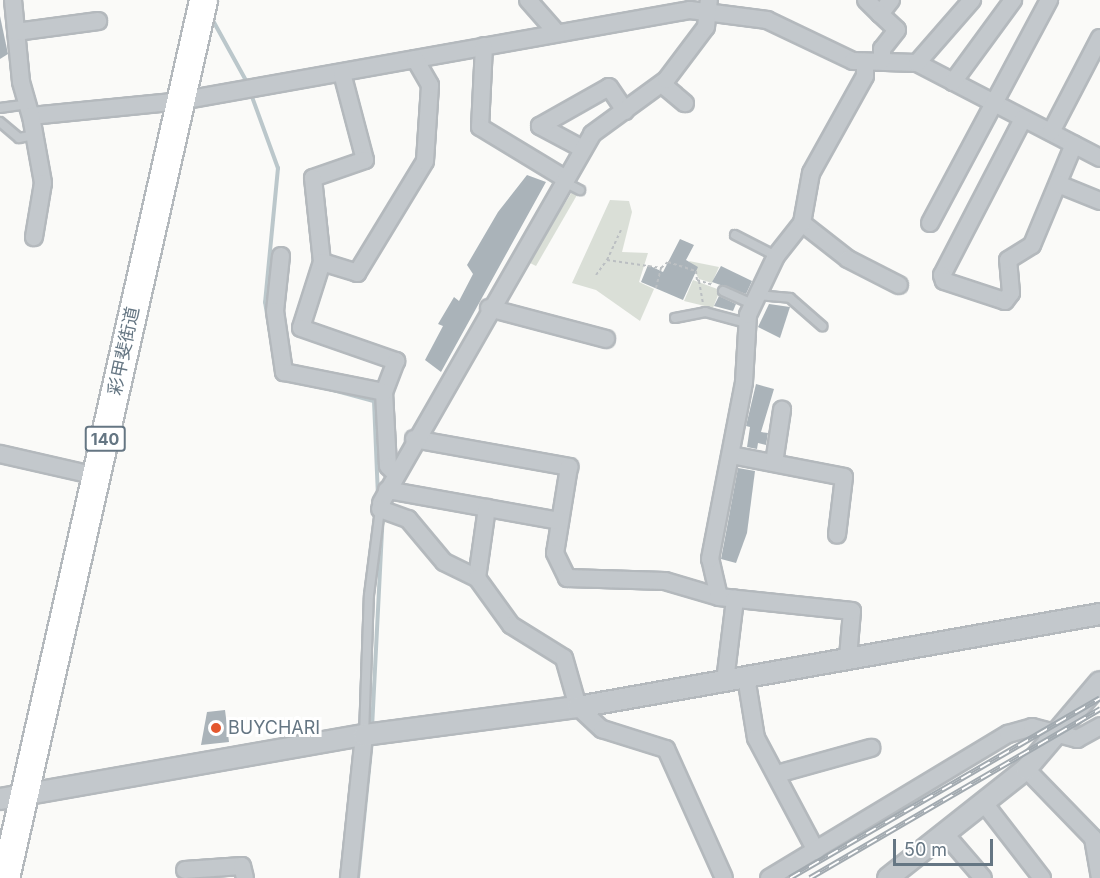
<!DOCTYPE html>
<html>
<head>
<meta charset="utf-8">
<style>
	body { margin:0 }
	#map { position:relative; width:1100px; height:878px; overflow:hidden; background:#fafaf8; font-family:Inter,"Noto Sans JP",sans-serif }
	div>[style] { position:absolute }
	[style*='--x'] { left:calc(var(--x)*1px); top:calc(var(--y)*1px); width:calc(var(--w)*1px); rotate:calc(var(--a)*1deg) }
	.green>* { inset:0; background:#dadfd7 }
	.stream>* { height:4px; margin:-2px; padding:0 2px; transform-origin:2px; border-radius:2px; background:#bbc7cb }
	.building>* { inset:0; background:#aab3b9 }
	.path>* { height:2px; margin-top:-1px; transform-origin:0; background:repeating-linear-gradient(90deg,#bbbfc2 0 3px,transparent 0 6px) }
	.roads { filter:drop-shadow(2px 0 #b4b9bd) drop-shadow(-2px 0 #b4b9bd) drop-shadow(0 2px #b4b9bd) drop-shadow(0 -2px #b4b9bd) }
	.service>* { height:8px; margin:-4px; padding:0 4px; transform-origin:4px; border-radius:4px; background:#c3c8cc }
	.minor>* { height:16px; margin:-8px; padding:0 8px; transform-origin:8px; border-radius:8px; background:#c3c8cc }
	.tertiary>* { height:20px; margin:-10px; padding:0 10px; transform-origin:10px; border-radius:10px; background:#c3c8cc }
	.trunk>* { height:27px; margin:-13.5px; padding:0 13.5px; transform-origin:13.5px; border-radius:13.5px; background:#fff }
	.rail>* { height:6px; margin-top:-3px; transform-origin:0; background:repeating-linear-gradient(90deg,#fff 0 11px,#a2aab0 0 22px); box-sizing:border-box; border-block:2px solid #a2aab0 }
	.dots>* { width:16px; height:16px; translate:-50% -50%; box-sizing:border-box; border:3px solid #fff; border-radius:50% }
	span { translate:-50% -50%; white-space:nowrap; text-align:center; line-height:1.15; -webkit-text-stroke:6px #fff; paint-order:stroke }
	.shield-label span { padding:2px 4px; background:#fff; border:2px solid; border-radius:4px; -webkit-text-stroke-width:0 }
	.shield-label { font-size:16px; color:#657683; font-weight:700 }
	.street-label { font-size:18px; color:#657683 }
	.poi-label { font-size:18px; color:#657683 }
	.left { translate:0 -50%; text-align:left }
	.scale { position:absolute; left:893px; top:839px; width:100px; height:27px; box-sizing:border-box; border:3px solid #657683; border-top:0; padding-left:8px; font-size:18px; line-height:21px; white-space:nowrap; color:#657683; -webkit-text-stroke:4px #fff; paint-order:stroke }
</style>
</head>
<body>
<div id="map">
	<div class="green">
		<i style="clip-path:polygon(572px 192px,577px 195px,536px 266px,528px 262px)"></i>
		<i style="clip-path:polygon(610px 200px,629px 201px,632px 212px,622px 252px,648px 253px,639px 282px,654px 289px,640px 321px,596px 290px,572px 283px)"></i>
		<i style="clip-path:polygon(689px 261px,719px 267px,712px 283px,699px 279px)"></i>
		<i style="clip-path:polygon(693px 280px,720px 290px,713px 308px,684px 301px)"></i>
	</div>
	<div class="stream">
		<i style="--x:211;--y:17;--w:77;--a:61.1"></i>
		<i style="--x:251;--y:94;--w:79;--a:70"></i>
		<i style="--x:278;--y:168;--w:135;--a:95.5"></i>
		<i style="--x:265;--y:302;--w:67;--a:80.5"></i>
		<i style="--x:278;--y:375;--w:99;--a:15.2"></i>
		<i style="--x:374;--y:401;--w:97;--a:87.6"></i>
		<i style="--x:372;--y:728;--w:214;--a:-87.1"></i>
		<i style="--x:358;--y:878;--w:138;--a:-84.2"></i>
	</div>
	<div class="building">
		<i style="clip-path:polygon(0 16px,8px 54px,0 59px)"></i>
		<i style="clip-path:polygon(527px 175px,546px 182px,441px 372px,425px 360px,443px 326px,438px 324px,454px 297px,459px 301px,473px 274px,467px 265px,498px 212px)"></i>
		<i style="clip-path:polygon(680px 239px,694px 245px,686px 260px,698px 267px,683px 300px,641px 282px,648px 265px,663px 272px)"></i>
		<i style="clip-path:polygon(721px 266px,752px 281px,746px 294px,712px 282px)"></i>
		<i style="clip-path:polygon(719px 296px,736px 304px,733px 311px,714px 306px)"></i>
		<i style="clip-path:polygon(769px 304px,790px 307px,780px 338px,758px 327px)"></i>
		<i style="clip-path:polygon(756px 384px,774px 389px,761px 432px,768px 433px,766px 445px,758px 443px,757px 449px,747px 447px,750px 427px,746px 426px)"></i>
		<i style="clip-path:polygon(738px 468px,755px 471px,747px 533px,736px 563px,721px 559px)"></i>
		<i style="clip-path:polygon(225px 710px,229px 742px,201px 745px,207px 712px)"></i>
	</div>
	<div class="path">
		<i style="--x:607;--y:260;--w:33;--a:-65"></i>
		<i style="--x:596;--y:275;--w:19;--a:-54"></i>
		<i style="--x:607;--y:260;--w:55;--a:8.4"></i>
		<i style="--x:661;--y:268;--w:9;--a:-41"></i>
		<i style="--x:668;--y:262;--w:29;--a:18"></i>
		<i style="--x:696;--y:271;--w:9;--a:84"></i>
		<i style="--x:697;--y:280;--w:17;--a:17"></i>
		<i style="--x:699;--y:281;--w:22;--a:80"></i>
		<i style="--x:656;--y:288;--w:21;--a:-76"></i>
	</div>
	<div class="roads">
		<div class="service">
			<i style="--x:0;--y:108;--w:28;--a:-8"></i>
			<i style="--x:0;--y:122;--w:25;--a:40"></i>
			<i style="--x:19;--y:138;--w:15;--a:-11"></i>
			<i style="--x:564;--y:182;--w:18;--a:27"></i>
			<i style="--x:735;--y:235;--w:46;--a:27.1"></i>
			<i style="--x:723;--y:291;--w:32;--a:24"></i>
			<i style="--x:757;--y:295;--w:33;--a:5"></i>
			<i style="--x:790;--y:298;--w:43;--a:41.2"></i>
			<i style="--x:675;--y:318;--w:31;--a:-11"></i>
			<i style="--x:705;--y:312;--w:42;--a:15"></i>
			<i style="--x:364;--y:735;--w:140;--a:-88"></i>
			<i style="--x:369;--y:595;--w:87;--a:-82.7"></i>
		</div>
		<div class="minor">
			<i style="--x:13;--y:0;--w:82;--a:84.4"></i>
			<i style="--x:21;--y:82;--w:35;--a:74"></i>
			<i style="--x:31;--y:116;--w:150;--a:-5.7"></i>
			<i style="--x:180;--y:101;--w:518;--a:-10.12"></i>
			<i style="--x:690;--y:10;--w:78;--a:7.4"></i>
			<i style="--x:767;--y:20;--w:95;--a:25.5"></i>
			<i style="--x:853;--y:61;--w:64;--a:1.8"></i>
			<i style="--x:917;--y:63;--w:206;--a:27.4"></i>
			<i style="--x:528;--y:0;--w:44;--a:48.7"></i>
			<i style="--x:866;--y:0;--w:20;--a:45"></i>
			<i style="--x:880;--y:14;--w:18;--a:-52"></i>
			<i style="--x:880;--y:14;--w:23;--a:43"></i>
			<i style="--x:897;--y:30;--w:24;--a:128"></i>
			<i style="--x:882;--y:49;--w:11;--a:90"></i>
			<i style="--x:16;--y:32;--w:83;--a:-7.6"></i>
			<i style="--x:484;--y:46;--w:81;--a:92.8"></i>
			<i style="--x:480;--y:127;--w:100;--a:31.2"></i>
			<i style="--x:917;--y:63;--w:84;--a:-48.9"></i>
			<i style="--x:342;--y:73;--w:90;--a:75.2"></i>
			<i style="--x:365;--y:160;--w:55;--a:160.9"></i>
			<i style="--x:313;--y:178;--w:84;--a:83.9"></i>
			<i style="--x:322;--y:262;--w:69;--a:107.7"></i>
			<i style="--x:301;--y:328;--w:101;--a:19.2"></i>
			<i style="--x:396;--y:361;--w:33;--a:111"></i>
			<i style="--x:384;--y:392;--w:74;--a:86.9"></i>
			<i style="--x:388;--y:466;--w:11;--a:45"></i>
			<i style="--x:953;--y:82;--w:102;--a:-53.8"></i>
			<i style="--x:662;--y:84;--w:30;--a:40"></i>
			<i style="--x:31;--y:116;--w:68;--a:79.8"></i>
			<i style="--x:43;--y:183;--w:55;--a:99.5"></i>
			<i style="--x:1023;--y:119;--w:176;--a:117.4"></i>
			<i style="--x:942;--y:275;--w:6;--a:72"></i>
			<i style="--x:944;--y:281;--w:64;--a:18.2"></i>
			<i style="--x:1005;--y:301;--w:10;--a:-53"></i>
			<i style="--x:1011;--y:293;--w:33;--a:-95"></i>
			<i style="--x:1008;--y:260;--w:28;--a:-32"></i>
			<i style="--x:1032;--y:245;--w:109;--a:-67.4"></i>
			<i style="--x:1051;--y:132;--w:106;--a:-62.5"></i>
			<i style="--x:583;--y:149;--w:49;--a:-151.9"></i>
			<i style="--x:540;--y:126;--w:79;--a:-29.5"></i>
			<i style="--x:609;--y:87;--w:29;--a:56"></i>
			<i style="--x:1058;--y:184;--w:45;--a:22"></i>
			<i style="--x:802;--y:223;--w:58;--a:38"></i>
			<i style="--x:848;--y:259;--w:57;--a:27"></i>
			<i style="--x:930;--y:223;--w:253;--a:-61.9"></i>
			<i style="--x:281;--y:256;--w:55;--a:96.2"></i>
			<i style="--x:275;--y:311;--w:62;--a:81.6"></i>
			<i style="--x:284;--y:372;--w:102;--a:11.3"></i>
			<i style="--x:322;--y:262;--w:37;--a:17"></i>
			<i style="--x:357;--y:273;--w:131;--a:-58.7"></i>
			<i style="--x:425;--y:161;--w:76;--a:-86.2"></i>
			<i style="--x:430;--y:85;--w:30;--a:-120"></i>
			<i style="--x:489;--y:308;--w:121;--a:14.8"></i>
			<i style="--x:414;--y:439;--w:158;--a:10.2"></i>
			<i style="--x:569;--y:467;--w:87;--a:99.2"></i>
			<i style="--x:555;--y:553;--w:28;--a:64"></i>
			<i style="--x:567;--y:578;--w:98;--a:1.8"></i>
			<i style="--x:665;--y:581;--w:56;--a:16.5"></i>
			<i style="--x:0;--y:454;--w:99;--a:12.8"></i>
			<i style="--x:731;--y:455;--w:115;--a:11"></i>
			<i style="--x:844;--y:477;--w:58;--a:96.9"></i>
			<i style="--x:774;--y:463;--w:54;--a:-81.4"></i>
			<i style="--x:387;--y:490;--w:176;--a:10.2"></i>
			<i style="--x:381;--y:503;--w:425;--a:-60.2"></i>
			<i style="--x:592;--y:134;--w:92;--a:-36.1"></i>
			<i style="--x:666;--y:80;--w:66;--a:-53"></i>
			<i style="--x:706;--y:27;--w:27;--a:-84"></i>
			<i style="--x:380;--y:509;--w:30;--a:20"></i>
			<i style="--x:408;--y:519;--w:56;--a:50.1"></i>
			<i style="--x:444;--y:562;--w:37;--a:26"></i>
			<i style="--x:477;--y:578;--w:71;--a:-81.9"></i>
			<i style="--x:477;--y:578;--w:58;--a:54.1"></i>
			<i style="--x:511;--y:625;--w:62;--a:31.9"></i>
			<i style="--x:564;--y:658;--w:51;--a:74.1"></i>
			<i style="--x:578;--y:707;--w:33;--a:43"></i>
			<i style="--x:602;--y:729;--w:67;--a:17.4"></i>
			<i style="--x:666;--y:749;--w:141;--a:65.8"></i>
			<i style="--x:848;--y:657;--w:46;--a:-85"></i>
			<i style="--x:852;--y:611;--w:134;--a:-174"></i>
			<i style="--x:719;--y:597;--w:39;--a:-103"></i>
			<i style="--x:710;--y:559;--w:180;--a:-79.1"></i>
			<i style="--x:744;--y:382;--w:67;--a:-86.6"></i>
			<i style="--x:748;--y:315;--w:65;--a:-64.6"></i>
			<i style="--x:776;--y:256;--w:42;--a:-51.8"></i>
			<i style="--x:802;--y:223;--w:51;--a:-79.8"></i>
			<i style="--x:811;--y:173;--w:111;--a:-60.9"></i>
			<i style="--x:865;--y:76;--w:14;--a:-90"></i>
			<i style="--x:746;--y:677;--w:62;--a:80.7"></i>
			<i style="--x:756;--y:738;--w:128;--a:62"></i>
			<i style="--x:725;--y:681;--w:83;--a:-83"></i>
			<i style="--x:1026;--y:769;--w:96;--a:45.8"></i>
			<i style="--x:1093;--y:838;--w:41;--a:80.1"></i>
			<i style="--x:777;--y:774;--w:98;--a:-15.5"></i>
			<i style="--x:984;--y:803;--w:95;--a:52.3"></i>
			<i style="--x:945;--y:834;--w:58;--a:49.2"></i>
			<i style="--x:185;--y:870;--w:57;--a:-4"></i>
			<i style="--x:242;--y:866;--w:12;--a:76"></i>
			<i style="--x:349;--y:878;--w:144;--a:-84"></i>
			<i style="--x:769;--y:878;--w:279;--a:-31.1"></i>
			<i style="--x:1008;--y:734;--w:25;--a:-16"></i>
			<i style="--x:1032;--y:727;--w:47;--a:14.9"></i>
			<i style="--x:1077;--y:739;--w:26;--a:-29"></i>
		</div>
		<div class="tertiary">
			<i style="--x:0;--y:799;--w:370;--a:-10"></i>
			<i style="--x:364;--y:735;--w:216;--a:-7.5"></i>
			<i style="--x:578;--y:707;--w:530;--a:-10.1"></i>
			<i style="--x:888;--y:878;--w:176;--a:-38.3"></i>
			<i style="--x:1026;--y:769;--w:114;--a:-49.6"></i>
		</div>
		<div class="trunk">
			<i style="--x:5;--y:878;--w:900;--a:-77.29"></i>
		</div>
	</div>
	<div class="rail">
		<i style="--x:790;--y:878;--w:358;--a:-30.1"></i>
		<i style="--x:810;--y:878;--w:336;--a:-30.2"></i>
	</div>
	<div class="dots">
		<i style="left:216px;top:728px;background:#e4572e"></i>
	</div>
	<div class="shield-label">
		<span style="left:105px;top:439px">140</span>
	</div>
	<div class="street-label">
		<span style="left:124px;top:351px;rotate:-78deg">彩甲斐街道</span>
	</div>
	<div class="poi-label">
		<span class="left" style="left:228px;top:728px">BUYCHARI</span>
	</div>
	<div class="scale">50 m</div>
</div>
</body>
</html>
